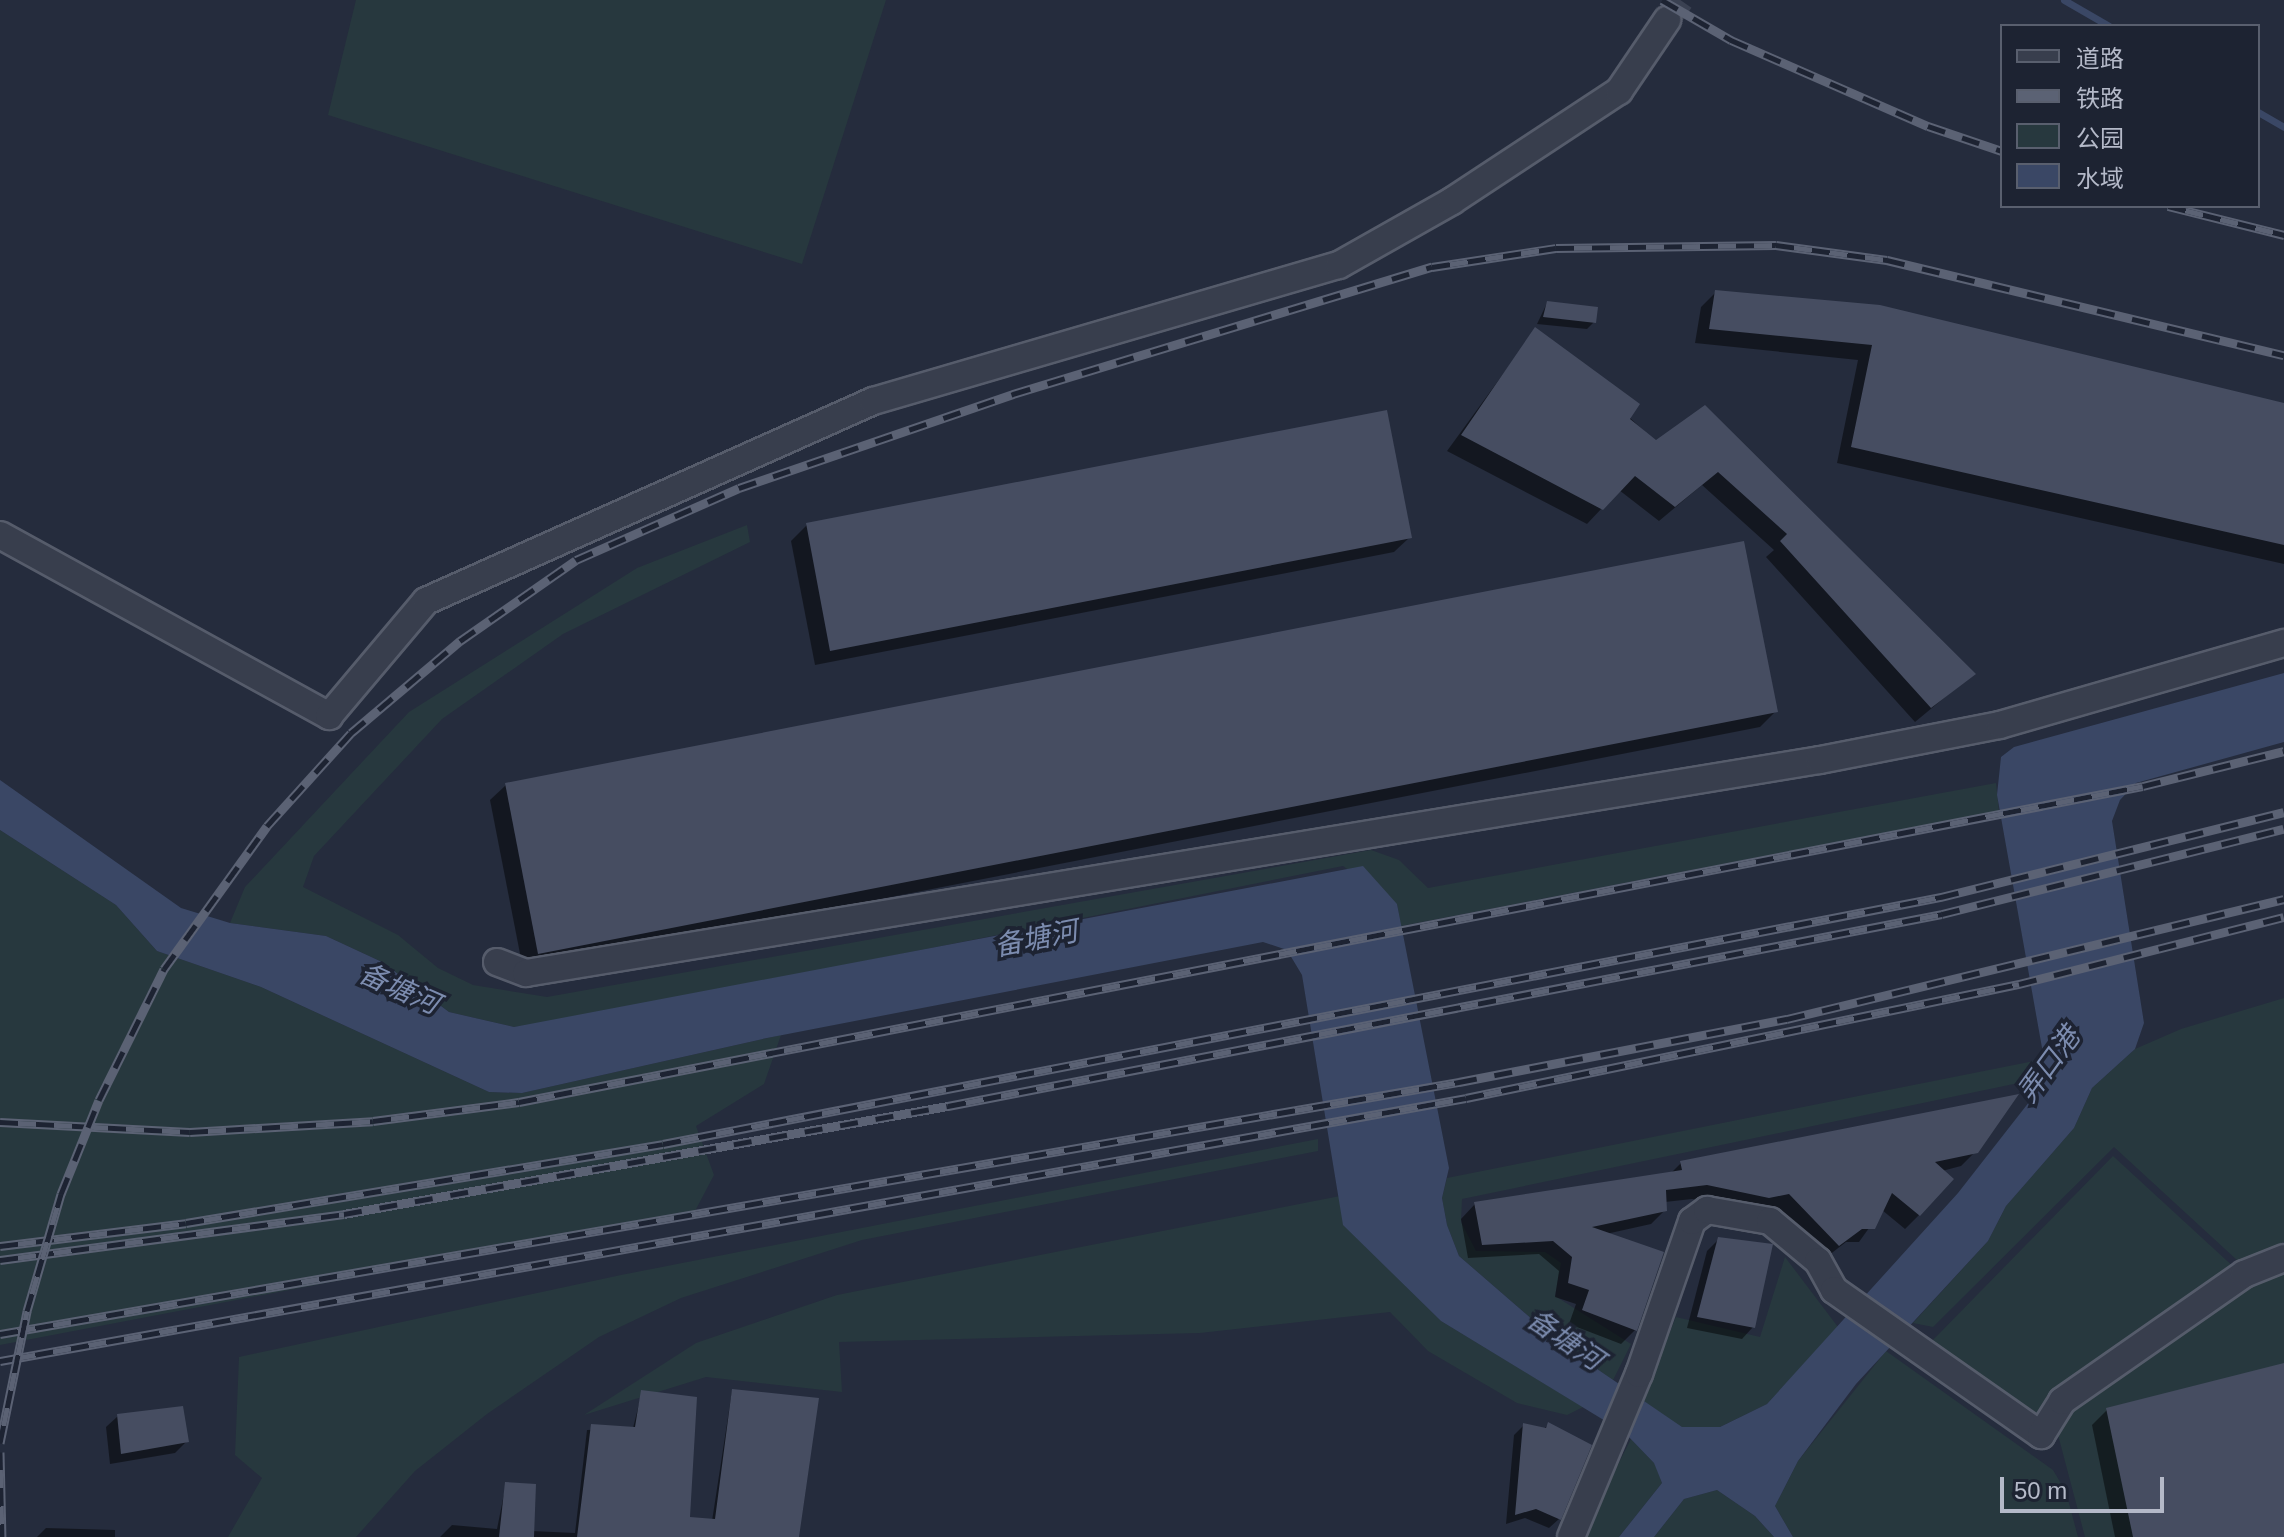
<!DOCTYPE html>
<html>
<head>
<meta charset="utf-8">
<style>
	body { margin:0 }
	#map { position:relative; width:2284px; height:1537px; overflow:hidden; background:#252c3d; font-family:Arial,"Noto Sans SC",sans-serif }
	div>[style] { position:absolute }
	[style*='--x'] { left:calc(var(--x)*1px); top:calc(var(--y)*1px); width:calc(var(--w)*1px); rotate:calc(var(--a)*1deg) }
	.green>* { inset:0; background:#27383e }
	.water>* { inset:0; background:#3a4765 }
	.shadow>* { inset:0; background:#0007 }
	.stream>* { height:7px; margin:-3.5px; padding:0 3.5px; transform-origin:3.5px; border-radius:3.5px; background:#3a4765 }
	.building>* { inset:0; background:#464d61 }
	.minor-tunnel>* { height:26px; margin-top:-13px; transform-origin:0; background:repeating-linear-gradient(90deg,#3a4152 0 26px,transparent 0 39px) }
	.roads { filter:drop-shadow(2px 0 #565c6b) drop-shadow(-2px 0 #565c6b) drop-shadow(0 2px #565c6b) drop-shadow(0 -2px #565c6b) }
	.minor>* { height:26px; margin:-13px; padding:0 13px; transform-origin:13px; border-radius:13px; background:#383e4d }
	.rail>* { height:9px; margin-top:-4.5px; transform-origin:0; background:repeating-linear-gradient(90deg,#1d2332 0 18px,#5b6274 0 36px); box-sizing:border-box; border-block:2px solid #5b6274 }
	span { translate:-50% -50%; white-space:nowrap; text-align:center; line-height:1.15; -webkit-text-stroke:7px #1d2332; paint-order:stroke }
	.water-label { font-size:28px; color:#7c8caf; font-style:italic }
	.legend { position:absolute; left:2000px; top:24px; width:260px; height:184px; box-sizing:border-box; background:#1d2332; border:2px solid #595f6e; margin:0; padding:10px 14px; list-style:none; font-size:24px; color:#b4b9c8 }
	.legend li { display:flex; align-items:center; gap:16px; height:40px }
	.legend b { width:40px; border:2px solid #595f6e }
	.scale { position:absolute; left:2000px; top:1477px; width:164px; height:36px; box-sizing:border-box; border:4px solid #b4b9c8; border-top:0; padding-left:10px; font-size:24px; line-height:28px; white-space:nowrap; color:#b4b9c8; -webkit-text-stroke:6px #1d2332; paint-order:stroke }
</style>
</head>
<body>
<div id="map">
	<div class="green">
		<i style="clip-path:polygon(356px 0,886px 0,802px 264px,328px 115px)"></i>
		<i style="clip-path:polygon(747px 525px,750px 542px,563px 634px,442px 719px,314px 856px,303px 887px,398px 935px,438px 968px,473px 985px,547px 997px,1371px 850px,1399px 860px,1428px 888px,1996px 783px,1999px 811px,1401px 926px,1397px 904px,1343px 866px,550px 1024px,514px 1027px,449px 1012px,382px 962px,326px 936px,230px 923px,245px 887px,409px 712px,637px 568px)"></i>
		<i style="clip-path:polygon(0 830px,116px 905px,157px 951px,261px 987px,489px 1092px,522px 1093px,781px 1035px,764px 1084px,696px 1126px,714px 1175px,694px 1213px,0 1345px)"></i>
		<i style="clip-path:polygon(2284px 998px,2284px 1242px,2238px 1261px,2114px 1147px,1933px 1327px,1913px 1323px,1988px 1241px,2006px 1206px,2074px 1128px,2092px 1088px,2135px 1049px,2181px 1029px)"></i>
		<i style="clip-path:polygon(2044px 1059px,2038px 1079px,1462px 1199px,1461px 1222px,1476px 1251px,1545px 1252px,1561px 1263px,1555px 1296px,1631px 1344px,1613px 1380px,1562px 1345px,1459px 1256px,1447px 1225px,1442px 1198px,1447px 1178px)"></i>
		<i style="clip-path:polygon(1318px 1139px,1318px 1151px,862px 1240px,681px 1298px,599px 1337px,487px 1414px,415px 1471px,356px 1537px,228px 1537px,262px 1478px,235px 1455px,239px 1357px,621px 1275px)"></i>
		<i style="clip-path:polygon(2113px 1156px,2250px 1282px,2284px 1269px,2284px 1537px,2085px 1537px,2057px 1431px,1931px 1342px)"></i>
		<i style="clip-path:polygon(1340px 1196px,1344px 1225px,1441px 1321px,1583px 1407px,1567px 1415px,1517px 1403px,1428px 1351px,1390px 1312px,1200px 1333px,839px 1342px,842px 1392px,706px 1377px,584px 1415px,696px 1343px,837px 1295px)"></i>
		<i style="clip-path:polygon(1785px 1257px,1838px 1327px,1767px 1404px,1720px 1427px,1682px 1428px,1642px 1400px,1676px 1317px,1760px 1337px)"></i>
		<i style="clip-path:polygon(1886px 1351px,2053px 1470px,2066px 1492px,2078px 1537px,1793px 1537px,1775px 1506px,1798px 1461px)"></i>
		<i style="clip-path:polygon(1631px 1439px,1655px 1464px,1662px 1483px,1619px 1537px,1581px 1537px)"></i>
		<i style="clip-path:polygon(1717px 1490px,1755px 1516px,1774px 1537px,1654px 1537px,1684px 1499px)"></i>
	</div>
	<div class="water">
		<i style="clip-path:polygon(2284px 673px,2284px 742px,2136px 783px,2120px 800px,2112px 821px,2144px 1023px,2135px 1049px,2092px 1088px,2074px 1128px,2006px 1206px,1988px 1241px,1856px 1384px,1798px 1461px,1775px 1506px,1793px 1537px,1774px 1537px,1755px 1516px,1717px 1490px,1684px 1499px,1654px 1537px,1619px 1537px,1662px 1483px,1654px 1463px,1625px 1433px,1441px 1321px,1343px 1225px,1302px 975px,1287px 950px,1263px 942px,767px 1038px,522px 1093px,489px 1092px,261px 987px,157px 951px,116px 905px,0 830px,0 780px,181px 908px,230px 923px,326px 936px,382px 962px,449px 1012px,514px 1027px,1363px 866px,1397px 904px,1449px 1168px,1442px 1198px,1447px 1225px,1459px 1256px,1562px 1345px,1682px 1427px,1720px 1427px,1767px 1404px,1958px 1193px,2033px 1097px,2044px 1059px,1997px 795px,2001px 757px,2014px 747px)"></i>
	</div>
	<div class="shadow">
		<i style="clip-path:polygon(1716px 292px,2284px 405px,2284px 564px,1837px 463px,1858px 360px,1695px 343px,1701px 307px)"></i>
		<i style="clip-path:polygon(1547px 303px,1594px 322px,1587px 329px,1537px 324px)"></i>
		<i style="clip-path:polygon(1535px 330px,1656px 442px,1704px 407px,1973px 674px,1915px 722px,1766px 557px,1774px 550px,1702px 485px,1659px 521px,1619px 490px,1587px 524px,1447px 451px)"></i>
		<i style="clip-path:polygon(807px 525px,1410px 537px,1394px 552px,815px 665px,791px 541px)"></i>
		<i style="clip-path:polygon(1775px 712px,1760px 727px,523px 969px,490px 800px,506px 785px)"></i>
		<i style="clip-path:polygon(1976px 1151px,1961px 1166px,1942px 1171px,1919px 1215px,1905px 1229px,1882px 1210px,1859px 1242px,1846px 1242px,1824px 1259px,1775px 1207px,1754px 1211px,1692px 1199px,1665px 1202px,1665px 1210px,1651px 1224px,1606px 1234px,1635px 1330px,1621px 1344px,1569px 1324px,1576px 1304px,1555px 1297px,1559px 1271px,1539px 1254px,1468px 1258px,1461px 1219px,1475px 1204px,1671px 1173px,1681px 1163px)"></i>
		<i style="clip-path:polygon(1719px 1239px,1753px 1327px,1742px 1339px,1687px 1328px,1707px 1251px)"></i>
		<i style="clip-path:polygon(2284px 1365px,2284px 1537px,2115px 1537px,2092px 1425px,2107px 1410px)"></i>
		<i style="clip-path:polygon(732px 1391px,797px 1537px,440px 1537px,452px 1525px,497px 1529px,506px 1484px,532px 1531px,575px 1533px,587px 1430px,633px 1428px,642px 1392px,688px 1519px,712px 1521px)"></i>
		<i style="clip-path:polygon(118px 1416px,187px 1441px,175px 1453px,110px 1464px,106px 1427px)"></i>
		<i style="clip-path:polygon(1524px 1425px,1544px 1429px,1548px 1425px,1559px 1519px,1549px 1528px,1525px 1518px,1506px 1524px,1514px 1435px)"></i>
		<i style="clip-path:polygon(46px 1528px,115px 1530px,115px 1537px,37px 1537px)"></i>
	</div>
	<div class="stream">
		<i style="--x:2064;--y:0;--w:52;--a:30"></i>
		<i style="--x:2258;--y:112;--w:30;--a:30"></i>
	</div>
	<div class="building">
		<i style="clip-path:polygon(1715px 290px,1880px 305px,2284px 403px,2284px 545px,1851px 447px,1872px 345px,1709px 329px)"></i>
		<i style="clip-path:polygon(1547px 301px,1598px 307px,1596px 323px,1543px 317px)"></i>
		<i style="clip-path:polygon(1535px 327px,1640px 404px,1630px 419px,1656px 440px,1705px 405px,1976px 674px,1931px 708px,1780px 541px,1787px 534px,1718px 472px,1675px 507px,1635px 476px,1603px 510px,1461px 435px)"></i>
		<i style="clip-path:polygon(1387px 410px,1412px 538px,830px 651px,806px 523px)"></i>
		<i style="clip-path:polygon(1744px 541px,1778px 712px,538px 954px,505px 783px)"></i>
		<i style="clip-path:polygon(2019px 1094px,1978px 1153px,1935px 1162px,1954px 1179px,1920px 1216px,1892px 1193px,1875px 1229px,1862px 1229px,1839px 1246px,1789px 1194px,1769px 1198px,1707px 1185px,1666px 1190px,1667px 1211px,1592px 1227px,1664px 1252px,1637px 1331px,1582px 1310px,1589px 1290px,1568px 1283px,1572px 1257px,1553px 1241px,1482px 1245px,1474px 1202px,1682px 1170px,1680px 1161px)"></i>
		<i style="clip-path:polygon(1718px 1237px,1773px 1244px,1755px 1328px,1697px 1317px)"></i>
		<i style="clip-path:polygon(2284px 1363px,2284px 1537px,2133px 1537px,2106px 1408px)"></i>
		<i style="clip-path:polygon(732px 1389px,819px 1398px,799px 1537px,577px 1537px,591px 1424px,635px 1427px,641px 1390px,697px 1397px,690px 1517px,715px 1519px)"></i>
		<i style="clip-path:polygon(183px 1406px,189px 1442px,121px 1454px,117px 1414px)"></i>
		<i style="clip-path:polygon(1548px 1422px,1592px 1445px,1561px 1520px,1536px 1509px,1515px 1515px,1523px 1423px,1546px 1428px)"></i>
		<i style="clip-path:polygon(505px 1482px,536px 1484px,534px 1537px,499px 1537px)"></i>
	</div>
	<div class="minor-tunnel">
		<i style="--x:1667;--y:20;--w:24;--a:-55"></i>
	</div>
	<div class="roads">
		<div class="minor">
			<i style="--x:0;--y:535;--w:376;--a:28.8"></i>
			<i style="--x:329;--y:716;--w:150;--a:-49.9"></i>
			<i style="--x:426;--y:601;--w:490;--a:-24.1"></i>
			<i style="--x:873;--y:401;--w:485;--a:-16.3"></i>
			<i style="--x:1339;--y:265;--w:130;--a:-29.5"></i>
			<i style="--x:1452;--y:201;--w:200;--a:-33.4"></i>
			<i style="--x:1619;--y:91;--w:86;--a:-55.9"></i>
			<i style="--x:497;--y:962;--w:31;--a:21"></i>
			<i style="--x:526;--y:973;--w:1311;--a:-9.35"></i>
			<i style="--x:1820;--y:760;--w:183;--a:-11"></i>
			<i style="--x:2000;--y:725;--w:296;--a:-16.1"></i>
			<i style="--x:1571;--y:1537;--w:177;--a:-67.4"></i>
			<i style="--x:1639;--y:1374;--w:162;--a:-70.9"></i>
			<i style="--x:1692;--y:1221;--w:19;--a:-36"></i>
			<i style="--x:1707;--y:1210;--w:64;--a:9.9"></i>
			<i style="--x:1770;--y:1221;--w:62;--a:39.8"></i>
			<i style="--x:1818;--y:1261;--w:33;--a:61"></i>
			<i style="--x:1834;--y:1290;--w:253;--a:35"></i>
			<i style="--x:2041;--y:1435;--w:40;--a:-58"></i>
			<i style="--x:2062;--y:1401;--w:222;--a:-34.9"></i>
			<i style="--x:2244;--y:1274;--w:43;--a:-21.8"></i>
		</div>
	</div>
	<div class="rail">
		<i style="--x:1662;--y:0;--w:80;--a:30.1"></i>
		<i style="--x:1731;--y:40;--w:215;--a:23.6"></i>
		<i style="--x:1928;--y:126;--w:78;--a:18.7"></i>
		<i style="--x:2168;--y:206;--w:120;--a:14"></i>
		<i style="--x:0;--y:1122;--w:190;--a:3"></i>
		<i style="--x:190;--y:1132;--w:183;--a:-3.4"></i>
		<i style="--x:373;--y:1121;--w:147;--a:-7.4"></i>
		<i style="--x:519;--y:1102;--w:1654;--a:-11.01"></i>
		<i style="--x:2143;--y:786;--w:145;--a:-13.9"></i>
		<i style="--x:0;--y:1246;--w:187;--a:-7"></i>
		<i style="--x:186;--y:1223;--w:483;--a:-9.4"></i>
		<i style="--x:663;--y:1144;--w:1302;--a:-10.94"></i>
		<i style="--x:1941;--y:897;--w:353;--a:-13.9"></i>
		<i style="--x:0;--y:1260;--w:347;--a:-7.6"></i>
		<i style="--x:344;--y:1214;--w:614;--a:-10.14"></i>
		<i style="--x:948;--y:1106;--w:1012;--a:-10.93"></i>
		<i style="--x:1942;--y:914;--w:352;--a:-14"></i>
		<i style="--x:0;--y:1334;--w:1481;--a:-9.8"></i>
		<i style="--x:1459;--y:1082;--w:334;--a:-10.9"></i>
		<i style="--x:1787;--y:1019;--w:511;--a:-13.57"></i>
		<i style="--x:0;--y:1361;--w:1489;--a:-10.17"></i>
		<i style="--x:1466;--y:1098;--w:565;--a:-11.65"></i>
		<i style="--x:2019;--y:984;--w:273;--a:-14.2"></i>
		<i style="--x:0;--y:1443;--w:135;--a:-78.4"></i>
		<i style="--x:27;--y:1311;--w:122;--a:-73.8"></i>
		<i style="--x:61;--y:1194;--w:101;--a:-68"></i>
		<i style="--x:99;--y:1100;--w:146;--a:-63.6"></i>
		<i style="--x:164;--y:969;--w:176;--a:-54.2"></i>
		<i style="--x:267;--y:826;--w:125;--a:-47.9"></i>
		<i style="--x:351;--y:733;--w:143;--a:-40.2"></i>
		<i style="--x:460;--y:641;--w:141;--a:-34.9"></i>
		<i style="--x:576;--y:560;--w:178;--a:-23.8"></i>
		<i style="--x:739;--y:488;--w:290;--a:-18.9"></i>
		<i style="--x:1013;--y:394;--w:438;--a:-16.9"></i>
		<i style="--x:1432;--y:267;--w:125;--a:-8.7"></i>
		<i style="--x:1556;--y:248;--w:220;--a:-0.8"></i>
		<i style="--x:1776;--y:245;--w:112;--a:7.7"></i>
		<i style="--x:1887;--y:260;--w:408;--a:13.5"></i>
		<i style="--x:0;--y:1452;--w:85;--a:88.7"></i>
	</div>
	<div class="water-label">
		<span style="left:1036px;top:939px;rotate:-11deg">备塘河</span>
		<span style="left:399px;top:989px;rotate:24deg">备塘河</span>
		<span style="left:2049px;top:1065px;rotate:-54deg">弄口港</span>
		<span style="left:1565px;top:1340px;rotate:34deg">备塘河</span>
	</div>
	<ul class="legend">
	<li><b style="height:10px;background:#383e4d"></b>道路</li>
	<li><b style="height:10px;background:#5b6274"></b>铁路</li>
	<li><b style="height:22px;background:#27383e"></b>公园</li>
	<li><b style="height:22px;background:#3a4765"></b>水域</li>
	</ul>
	<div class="scale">50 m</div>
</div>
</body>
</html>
